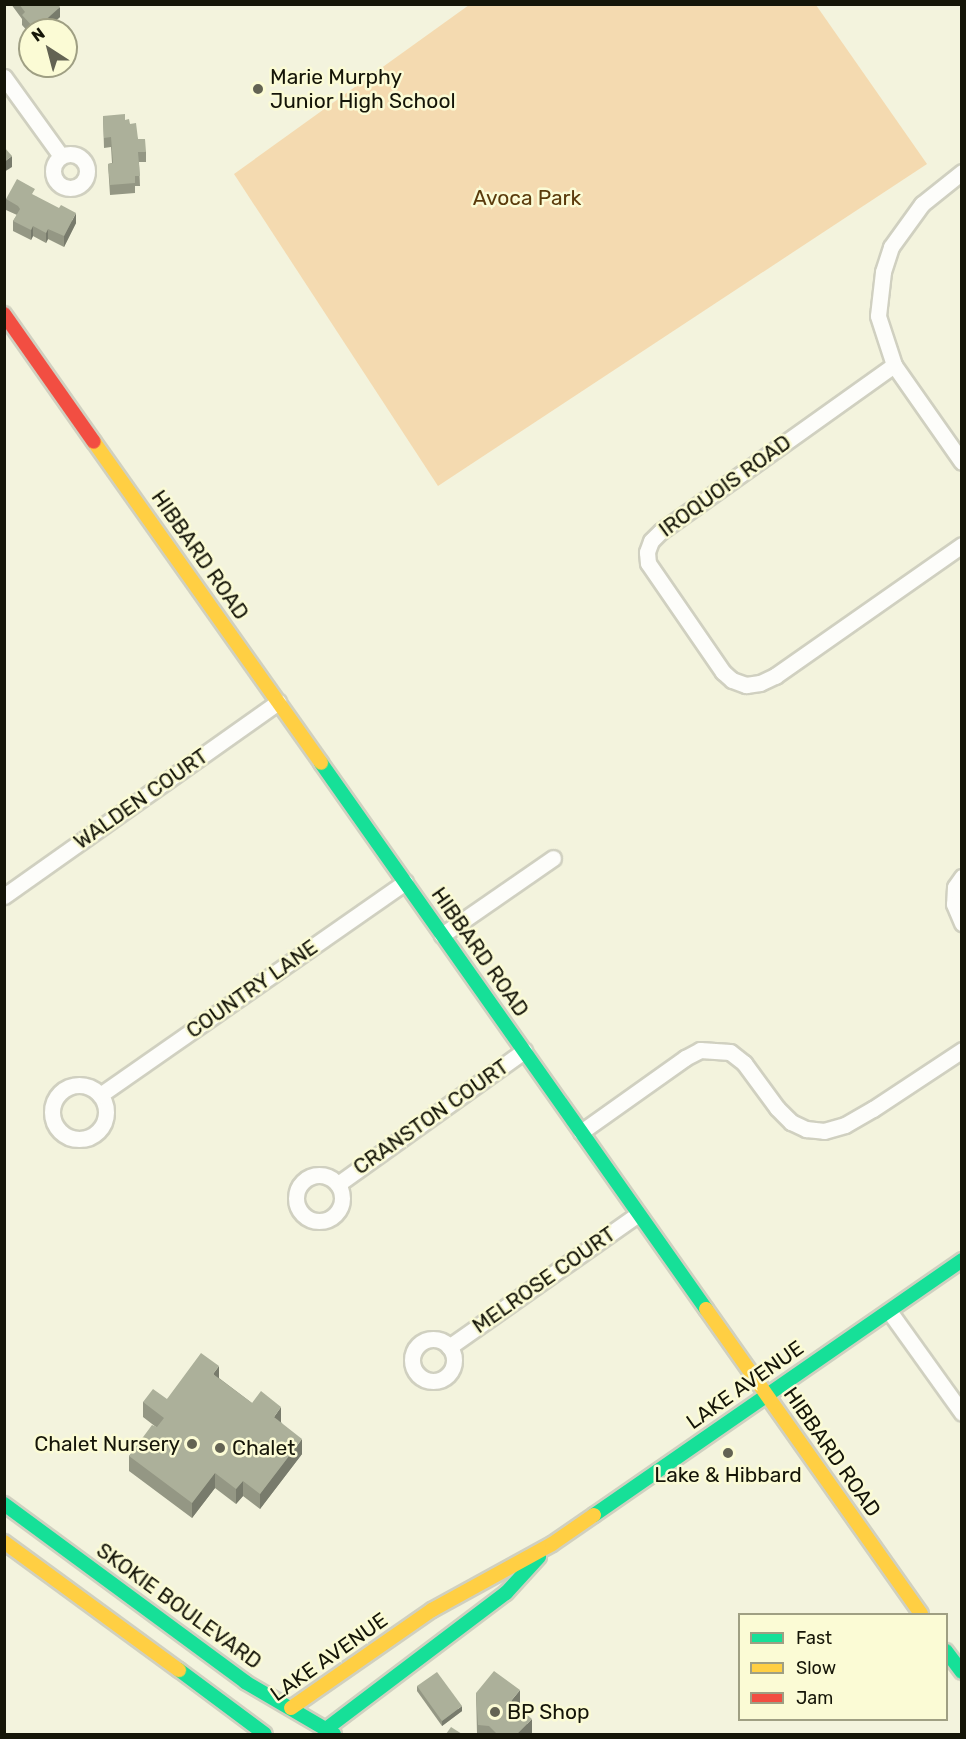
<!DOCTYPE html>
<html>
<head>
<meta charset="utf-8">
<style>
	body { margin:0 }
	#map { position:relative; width:966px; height:1739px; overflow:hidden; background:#f3f3dd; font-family:Rubik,sans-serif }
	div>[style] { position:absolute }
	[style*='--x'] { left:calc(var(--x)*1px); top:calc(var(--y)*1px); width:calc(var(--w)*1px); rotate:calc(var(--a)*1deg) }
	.green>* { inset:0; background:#f4dab0 }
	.roads { filter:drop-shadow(2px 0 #d0d0c0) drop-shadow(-2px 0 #d0d0c0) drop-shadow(0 2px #d0d0c0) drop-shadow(0 -2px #d0d0c0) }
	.street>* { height:15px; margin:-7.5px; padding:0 7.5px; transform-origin:7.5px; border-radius:7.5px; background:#fdfdfa }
	.street>.ring { margin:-7.5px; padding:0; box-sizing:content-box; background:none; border:15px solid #fdfdfa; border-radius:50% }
	.fast>* { height:14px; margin:-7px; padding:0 7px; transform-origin:7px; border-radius:7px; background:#16e098 }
	.slow>* { height:14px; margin:-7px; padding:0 7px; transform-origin:7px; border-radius:7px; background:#ffcf43 }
	.jam>* { height:14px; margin:-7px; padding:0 7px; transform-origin:7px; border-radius:7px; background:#f24e42 }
	.wall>* { inset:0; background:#949784 }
	.shaded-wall>* { inset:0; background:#787b6c }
	.building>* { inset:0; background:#acb09a }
	.dots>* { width:16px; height:16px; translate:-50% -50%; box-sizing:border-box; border:3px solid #fbfbd5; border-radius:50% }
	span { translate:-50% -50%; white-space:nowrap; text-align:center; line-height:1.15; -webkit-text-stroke:5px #fbfbd5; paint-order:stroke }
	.poi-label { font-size:21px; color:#151508 }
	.left { translate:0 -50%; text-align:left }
	.right { translate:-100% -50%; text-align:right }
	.park-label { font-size:21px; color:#5b3b0c }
	.street-label { font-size:21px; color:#151508 }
	.frame { position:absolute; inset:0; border:6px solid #151508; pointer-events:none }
	.legend { position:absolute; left:738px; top:1613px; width:210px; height:108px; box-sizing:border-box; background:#fbfbd5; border:2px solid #9f9f83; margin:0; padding:8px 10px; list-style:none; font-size:18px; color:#151508 }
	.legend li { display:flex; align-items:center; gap:12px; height:30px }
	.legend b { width:30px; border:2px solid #9f9f83 }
	.north { position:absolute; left:18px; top:18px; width:60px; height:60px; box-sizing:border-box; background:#fbfbd5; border:2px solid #9f9f83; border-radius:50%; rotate:324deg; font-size:16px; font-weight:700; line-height:24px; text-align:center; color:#151508 }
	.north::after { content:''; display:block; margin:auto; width:21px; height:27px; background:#636353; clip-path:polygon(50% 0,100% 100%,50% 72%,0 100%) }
</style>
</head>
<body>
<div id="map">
	<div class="green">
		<i style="clip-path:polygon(469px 5px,816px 5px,927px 164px,438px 486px,234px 174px)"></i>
	</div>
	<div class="roads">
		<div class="street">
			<i style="--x:4;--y:77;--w:97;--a:54.2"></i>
			<i class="ring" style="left:53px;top:154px;width:19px;height:19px"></i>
			<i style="--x:962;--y:172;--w:51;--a:141.3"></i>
			<i style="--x:922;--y:204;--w:53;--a:125.8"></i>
			<i style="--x:891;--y:247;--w:26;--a:108"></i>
			<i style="--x:883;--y:272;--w:44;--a:96.5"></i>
			<i style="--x:878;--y:316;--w:52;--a:71.9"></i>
			<i style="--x:894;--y:365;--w:118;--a:55"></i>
			<i style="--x:894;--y:365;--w:286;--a:144.5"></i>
			<i style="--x:661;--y:531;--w:14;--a:135"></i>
			<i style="--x:651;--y:541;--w:12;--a:110"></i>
			<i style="--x:647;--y:552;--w:11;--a:85"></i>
			<i style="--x:648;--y:563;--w:132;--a:55.5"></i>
			<i style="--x:723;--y:672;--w:12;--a:42"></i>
			<i style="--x:732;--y:680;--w:15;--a:20"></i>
			<i style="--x:746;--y:685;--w:14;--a:-8"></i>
			<i style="--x:760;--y:683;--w:17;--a:-25"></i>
			<i style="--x:775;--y:676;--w:228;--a:-35"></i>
			<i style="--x:962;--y:877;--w:12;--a:125"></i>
			<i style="--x:955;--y:887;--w:17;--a:93"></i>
			<i style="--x:954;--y:904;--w:21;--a:67"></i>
			<i style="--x:4;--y:896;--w:336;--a:-35.3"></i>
			<i style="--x:442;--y:935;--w:135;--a:-34.7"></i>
			<i class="ring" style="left:52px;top:1085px;width:39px;height:39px"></i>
			<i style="--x:100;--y:1095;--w:372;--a:-34.9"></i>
			<i style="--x:581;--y:1132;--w:128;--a:-35.4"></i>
			<i style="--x:685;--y:1058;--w:17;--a:-28"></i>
			<i style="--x:700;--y:1050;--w:30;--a:4"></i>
			<i style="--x:730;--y:1052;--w:18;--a:38"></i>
			<i style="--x:744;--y:1063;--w:56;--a:53.7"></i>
			<i style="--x:777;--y:1108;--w:20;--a:45"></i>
			<i style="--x:791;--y:1122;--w:17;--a:25"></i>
			<i style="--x:806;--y:1129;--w:18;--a:6"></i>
			<i style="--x:824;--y:1131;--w:22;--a:-16"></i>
			<i style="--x:845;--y:1125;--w:32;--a:-30"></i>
			<i style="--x:873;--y:1109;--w:107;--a:-33.5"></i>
			<i class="ring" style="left:296px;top:1175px;width:31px;height:31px"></i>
			<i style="--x:338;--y:1184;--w:229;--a:-35.6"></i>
			<i style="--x:889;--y:1311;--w:125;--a:54.4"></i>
			<i class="ring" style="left:412px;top:1339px;width:27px;height:27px"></i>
			<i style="--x:449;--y:1347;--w:231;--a:-35.1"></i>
		</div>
		<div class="fast">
			<i style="--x:321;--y:763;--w:668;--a:54.81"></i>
			<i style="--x:4;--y:1504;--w:300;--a:36.4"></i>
			<i style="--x:245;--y:1682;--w:103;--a:30.3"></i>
			<i style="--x:594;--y:1515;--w:448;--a:-34.7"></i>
			<i style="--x:946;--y:1651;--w:26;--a:53"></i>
			<i style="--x:179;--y:1670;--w:107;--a:36.7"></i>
			<i style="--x:326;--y:1729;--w:226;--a:-37.1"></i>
			<i style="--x:506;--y:1593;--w:49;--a:-47.5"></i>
		</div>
		<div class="slow">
			<i style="--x:94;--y:442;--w:393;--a:54.7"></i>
			<i style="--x:706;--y:1309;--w:373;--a:54.8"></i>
			<i style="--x:4;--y:1542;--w:217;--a:36.2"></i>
			<i style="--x:291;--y:1708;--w:172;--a:-34.8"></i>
			<i style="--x:432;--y:1610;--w:137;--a:-28.8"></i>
			<i style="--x:552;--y:1544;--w:51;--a:-34.6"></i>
		</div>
		<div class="jam">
			<i style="--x:4;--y:314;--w:156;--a:54.9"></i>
		</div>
	</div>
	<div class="wall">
		<i style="clip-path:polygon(11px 4px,58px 4px,60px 17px,45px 30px,30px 30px,30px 34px,22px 25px,22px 19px)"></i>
		<i style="clip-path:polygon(103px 116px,125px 120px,130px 124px,138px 139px,146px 152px,146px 162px,139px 162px,140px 186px,135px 186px,135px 193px,110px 195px,108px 164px,112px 163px,111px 147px,104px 148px)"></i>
		<i style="clip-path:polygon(35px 196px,76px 223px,64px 247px,48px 239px,46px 243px,33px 236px,31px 240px,13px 231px,13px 221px,17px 215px,6px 210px,6px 199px)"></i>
		<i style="clip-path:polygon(219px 1378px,252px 1403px,281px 1422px,302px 1454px,260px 1509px,243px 1496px,236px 1504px,215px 1488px,192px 1518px,129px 1471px,129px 1456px,156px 1427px,143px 1417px,143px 1402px,167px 1399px)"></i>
		<i style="clip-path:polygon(417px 1686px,462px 1711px,442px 1726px,417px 1691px)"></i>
		<i style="clip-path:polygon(476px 1693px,520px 1705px,518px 1707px,532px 1734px,477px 1734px)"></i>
	</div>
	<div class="shaded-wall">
		<i style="clip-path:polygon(60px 7px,60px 17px,45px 30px,35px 30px)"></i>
		<i style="clip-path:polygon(12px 156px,12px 167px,4px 172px,4px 162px)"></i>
		<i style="clip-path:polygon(76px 213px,76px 223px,64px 247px,64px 236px)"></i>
		<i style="clip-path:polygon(33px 226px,33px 236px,31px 240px,31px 230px)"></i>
		<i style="clip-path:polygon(48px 229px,48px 239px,46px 243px,46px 233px)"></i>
		<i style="clip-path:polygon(219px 1366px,219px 1381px,213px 1374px)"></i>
		<i style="clip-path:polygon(281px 1407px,281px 1422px,274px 1432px,274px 1417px)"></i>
		<i style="clip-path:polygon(302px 1439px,302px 1454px,260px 1509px,260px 1494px)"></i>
		<i style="clip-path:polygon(215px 1473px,215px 1488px,192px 1518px,192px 1503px)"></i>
		<i style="clip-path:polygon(243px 1481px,243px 1496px,236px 1504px,236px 1489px)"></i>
		<i style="clip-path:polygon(520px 1690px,520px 1705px,511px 1716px,511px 1701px)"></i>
		<i style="clip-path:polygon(462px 1706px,462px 1711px,442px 1726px,442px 1721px)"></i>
		<i style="clip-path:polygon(532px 1719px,532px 1734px,517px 1734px)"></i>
	</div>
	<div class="building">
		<i style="clip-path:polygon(19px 4px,58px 4px,60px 7px,35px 29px,22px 15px,25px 12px)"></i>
		<i style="clip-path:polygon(125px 114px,125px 120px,129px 119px,130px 124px,136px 123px,138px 139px,145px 139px,146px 152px,138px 152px,140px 176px,135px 176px,135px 183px,110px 185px,108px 164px,113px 163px,111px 137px,104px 138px,103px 116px)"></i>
		<i style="clip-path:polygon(4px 147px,12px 156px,4px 162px)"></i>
		<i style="clip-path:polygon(17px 179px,35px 189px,32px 194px,59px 208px,61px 205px,76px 213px,64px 236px,48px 229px,46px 233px,33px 226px,31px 230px,13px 221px,20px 209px,18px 206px,6px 199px)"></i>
		<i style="clip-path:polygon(201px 1353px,219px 1366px,213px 1374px,252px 1403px,261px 1391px,281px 1407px,274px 1417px,302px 1439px,260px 1494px,243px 1481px,236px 1489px,215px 1473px,192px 1503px,129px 1456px,152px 1425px,157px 1427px,164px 1418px,143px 1402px,153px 1389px,167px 1399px)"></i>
		<i style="clip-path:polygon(494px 1671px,520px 1690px,511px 1701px,532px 1719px,517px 1734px,497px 1734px,489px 1726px,478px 1725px,476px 1693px)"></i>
		<i style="clip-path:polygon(437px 1672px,462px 1706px,442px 1721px,417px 1686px)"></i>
		<i style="clip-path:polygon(451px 1727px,462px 1734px,446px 1734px)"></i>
	</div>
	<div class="dots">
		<i style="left:258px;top:89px;background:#636353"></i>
		<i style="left:192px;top:1444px;background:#636353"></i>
		<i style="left:220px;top:1448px;background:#636353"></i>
		<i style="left:728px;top:1453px;background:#636353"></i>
		<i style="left:495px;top:1712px;background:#636353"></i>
	</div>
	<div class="poi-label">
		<span class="left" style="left:270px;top:89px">Marie Murphy<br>Junior High School</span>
		<span class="right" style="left:180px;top:1444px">Chalet Nursery</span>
		<span class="left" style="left:232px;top:1448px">Chalet</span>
		<span style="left:728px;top:1475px">Lake &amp; Hibbard</span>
		<span class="left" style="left:507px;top:1712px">BP Shop</span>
	</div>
	<div class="park-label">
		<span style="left:527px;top:198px">Avoca Park</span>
	</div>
	<div class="street-label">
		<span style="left:725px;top:486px;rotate:-36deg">IROQUOIS ROAD</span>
		<span style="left:200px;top:555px;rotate:55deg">HIBBARD ROAD</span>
		<span style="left:141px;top:799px;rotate:-35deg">WALDEN COURT</span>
		<span style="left:480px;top:952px;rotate:55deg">HIBBARD ROAD</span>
		<span style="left:252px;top:989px;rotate:-35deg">COUNTRY LANE</span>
		<span style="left:431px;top:1117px;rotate:-35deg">CRANSTON COURT</span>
		<span style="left:544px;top:1280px;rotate:-35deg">MELROSE COURT</span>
		<span style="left:745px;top:1385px;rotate:-35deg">LAKE AVENUE</span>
		<span style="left:832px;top:1452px;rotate:55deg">HIBBARD ROAD</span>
		<span style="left:179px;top:1606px;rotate:36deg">SKOKIE BOULEVARD</span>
		<span style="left:329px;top:1657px;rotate:-35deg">LAKE AVENUE</span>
	</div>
	<div class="frame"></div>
	<ul class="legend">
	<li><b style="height:8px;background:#16e098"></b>Fast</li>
	<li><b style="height:8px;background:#ffcf43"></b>Slow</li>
	<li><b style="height:8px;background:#f24e42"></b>Jam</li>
	</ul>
	<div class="north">N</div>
</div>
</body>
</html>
